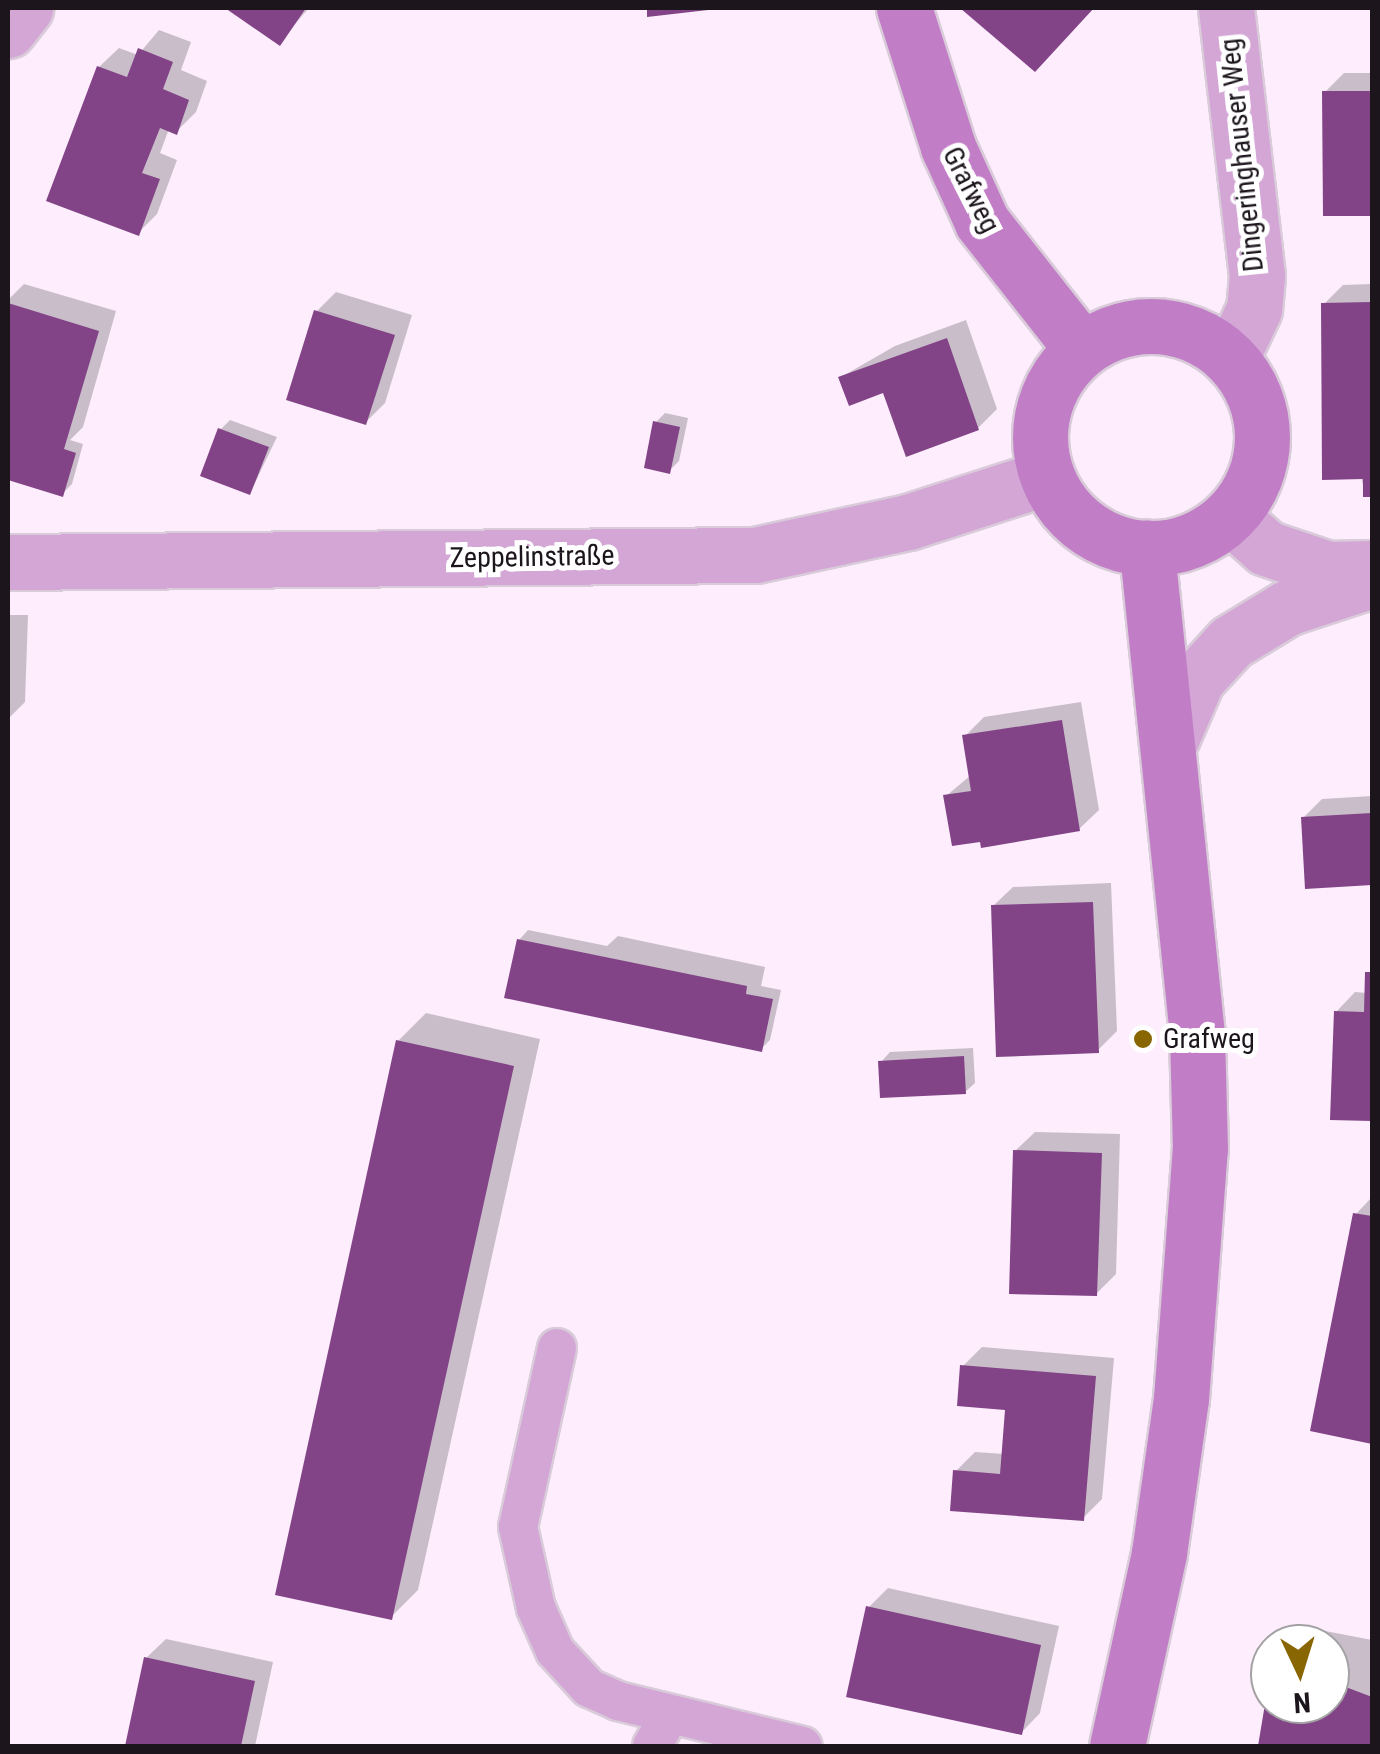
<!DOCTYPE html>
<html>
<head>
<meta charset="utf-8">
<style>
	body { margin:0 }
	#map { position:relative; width:1380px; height:1754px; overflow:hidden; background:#fdedfd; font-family:"Roboto Condensed",sans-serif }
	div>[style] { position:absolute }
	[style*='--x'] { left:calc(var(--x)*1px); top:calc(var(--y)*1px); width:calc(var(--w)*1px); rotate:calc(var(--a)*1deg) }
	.shadow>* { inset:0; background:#0003 }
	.building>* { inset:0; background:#824487 }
	.roads { filter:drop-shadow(2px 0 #d9cbd9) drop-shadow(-2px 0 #d9cbd9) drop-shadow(0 2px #d9cbd9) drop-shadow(0 -2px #d9cbd9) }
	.service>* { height:38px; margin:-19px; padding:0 19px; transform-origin:19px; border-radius:19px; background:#d3a6d6 }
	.minor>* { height:55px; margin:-27.5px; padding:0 27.5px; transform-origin:27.5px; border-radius:27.5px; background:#d3a6d6 }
	.secondary>* { height:55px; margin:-27.5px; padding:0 27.5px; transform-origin:27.5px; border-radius:27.5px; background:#c17ec6 }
	.secondary>.ring { margin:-27.5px; padding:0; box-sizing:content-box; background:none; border:55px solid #c17ec6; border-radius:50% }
	.dots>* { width:28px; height:28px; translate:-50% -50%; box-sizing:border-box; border:5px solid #fff; border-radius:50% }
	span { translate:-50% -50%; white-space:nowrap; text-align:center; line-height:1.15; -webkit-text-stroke:10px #fff; paint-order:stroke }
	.street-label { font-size:28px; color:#1c161c }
	.poi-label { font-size:28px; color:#1c161c }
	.left { translate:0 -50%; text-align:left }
	.frame { position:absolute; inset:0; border:10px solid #1c161c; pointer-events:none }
	.north { position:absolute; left:1250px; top:1624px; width:100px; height:100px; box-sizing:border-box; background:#fff; border:2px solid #a4a2a4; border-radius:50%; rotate:176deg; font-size:28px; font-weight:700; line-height:40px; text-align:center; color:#1c161c }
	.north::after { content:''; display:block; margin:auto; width:35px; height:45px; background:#886602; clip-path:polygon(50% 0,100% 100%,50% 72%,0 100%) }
</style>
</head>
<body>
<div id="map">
	<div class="shadow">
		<i style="clip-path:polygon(229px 8px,309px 8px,279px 42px)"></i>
		<i style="clip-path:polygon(964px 8px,1093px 8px,1035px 69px)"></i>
		<i style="clip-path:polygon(159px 30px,191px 42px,181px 70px,207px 81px,196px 112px,176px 132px,169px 129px,160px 153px,177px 160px,157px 214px,138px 233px,99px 67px,119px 48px,138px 55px)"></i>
		<i style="clip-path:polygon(1344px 73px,1372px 73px,1372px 213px,1325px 213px,1325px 92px)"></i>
		<i style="clip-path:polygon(24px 284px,116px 311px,83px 427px,70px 440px,83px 444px,72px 484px,62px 494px,8px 478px,8px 300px)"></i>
		<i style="clip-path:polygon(1372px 284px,1372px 495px,1365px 495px,1324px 304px,1343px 285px)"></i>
		<i style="clip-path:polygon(336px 292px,412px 315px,385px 403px,366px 422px,317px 311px)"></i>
		<i style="clip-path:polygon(966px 320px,997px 409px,978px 428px,841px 377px,895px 346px)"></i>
		<i style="clip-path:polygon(665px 413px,688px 418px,679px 461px,669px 471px,656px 422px)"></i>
		<i style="clip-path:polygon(230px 420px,277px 437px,250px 493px,221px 429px)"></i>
		<i style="clip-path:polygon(8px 615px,28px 615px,25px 702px,8px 719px)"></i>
		<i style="clip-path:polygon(1081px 702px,1099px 810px,1079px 829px,946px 796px,971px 775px,965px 736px,984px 717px)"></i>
		<i style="clip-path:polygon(1372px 796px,1372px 882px,1307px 886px,1303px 818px,1322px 799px)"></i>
		<i style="clip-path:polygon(1111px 883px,1117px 1031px,1098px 1050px,993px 906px,1013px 887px)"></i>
		<i style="clip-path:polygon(528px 930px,607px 946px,618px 936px,765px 967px,761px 986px,781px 990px,770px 1040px,761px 1049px,519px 940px)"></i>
		<i style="clip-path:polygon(1372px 968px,1372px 1119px,1333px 1117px,1336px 1012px,1355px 992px,1367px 993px)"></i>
		<i style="clip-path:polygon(426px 1013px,540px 1039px,418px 1590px,391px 1617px,398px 1041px)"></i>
		<i style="clip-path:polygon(973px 1048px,975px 1083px,965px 1092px,881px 1062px,890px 1052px)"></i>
		<i style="clip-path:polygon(1035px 1132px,1120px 1134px,1116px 1274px,1096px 1294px,1015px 1151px)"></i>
		<i style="clip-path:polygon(1372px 1197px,1372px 1441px,1313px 1429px,1356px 1214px)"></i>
		<i style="clip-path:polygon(982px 1347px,1114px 1358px,1102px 1499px,1083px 1518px,956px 1471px,975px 1452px,1004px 1454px,1008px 1408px,963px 1366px)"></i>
		<i style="clip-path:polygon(888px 1588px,1059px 1626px,1040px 1713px,1021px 1733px,868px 1608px)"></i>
		<i style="clip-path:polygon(1315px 1629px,1372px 1640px,1372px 1746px,1260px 1746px,1270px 1689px,1270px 1704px,1330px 1704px,1330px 1644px,1300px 1644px)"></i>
		<i style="clip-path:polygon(166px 1639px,273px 1662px,255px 1746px,128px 1746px,146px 1658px)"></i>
	</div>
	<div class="building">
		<i style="clip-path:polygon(225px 8px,306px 8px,280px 46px)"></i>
		<i style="clip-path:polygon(647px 8px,708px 8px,708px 10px,647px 17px)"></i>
		<i style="clip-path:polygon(960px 8px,1094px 8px,1035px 72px)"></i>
		<i style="clip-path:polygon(138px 48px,173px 62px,163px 89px,189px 100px,177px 135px,160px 128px,142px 173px,160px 179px,139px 236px,46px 201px,97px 66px,127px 77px)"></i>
		<i style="clip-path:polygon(1322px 91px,1372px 91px,1372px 216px,1323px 216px)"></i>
		<i style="clip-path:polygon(1372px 302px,1372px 497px,1363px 497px,1363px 479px,1322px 480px,1321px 303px)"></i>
		<i style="clip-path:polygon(8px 303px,99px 331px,64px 449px,76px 453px,63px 497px,8px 480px)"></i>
		<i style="clip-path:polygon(314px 310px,395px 335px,366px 425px,286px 400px)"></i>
		<i style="clip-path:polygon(947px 338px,979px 430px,906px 457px,883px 393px,849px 406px,838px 377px)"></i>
		<i style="clip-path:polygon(653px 421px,680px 427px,670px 474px,644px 468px)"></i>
		<i style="clip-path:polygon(218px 428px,269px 447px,250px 495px,200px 476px)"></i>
		<i style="clip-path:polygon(1062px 720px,1080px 831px,981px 848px,980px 842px,952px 846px,943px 795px,971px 791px,962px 735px)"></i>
		<i style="clip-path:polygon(1372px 813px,1372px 885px,1305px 889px,1301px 817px)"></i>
		<i style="clip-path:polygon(1093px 902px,1099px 1053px,996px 1057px,991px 905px)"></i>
		<i style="clip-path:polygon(517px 939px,747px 986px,746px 994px,773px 999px,762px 1052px,504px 998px)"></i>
		<i style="clip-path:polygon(1365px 972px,1372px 972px,1372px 1121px,1330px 1120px,1334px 1011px,1364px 1012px)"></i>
		<i style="clip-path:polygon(396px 1040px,514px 1066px,392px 1620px,275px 1595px)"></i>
		<i style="clip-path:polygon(964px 1056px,966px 1094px,880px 1098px,878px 1061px)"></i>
		<i style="clip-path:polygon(1013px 1150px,1102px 1153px,1097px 1296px,1009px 1294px)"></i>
		<i style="clip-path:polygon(1353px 1213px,1372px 1216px,1372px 1444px,1310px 1431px)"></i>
		<i style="clip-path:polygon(960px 1365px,1096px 1376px,1084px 1521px,950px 1511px,953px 1470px,1000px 1474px,1005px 1410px,957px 1406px)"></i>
		<i style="clip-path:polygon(866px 1606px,1041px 1645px,1022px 1735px,846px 1697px)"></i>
		<i style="clip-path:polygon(144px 1657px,255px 1681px,241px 1746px,125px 1746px)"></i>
		<i style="clip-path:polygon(1330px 1681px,1372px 1697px,1372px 1746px,1258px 1746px,1268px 1686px,1270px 1704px,1330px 1704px)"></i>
	</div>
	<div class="roads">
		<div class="service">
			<i style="--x:557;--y:1348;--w:183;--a:102.3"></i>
			<i style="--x:518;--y:1527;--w:83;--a:77.5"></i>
			<i style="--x:536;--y:1608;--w:47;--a:66.2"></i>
			<i style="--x:555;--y:1651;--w:50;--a:47.4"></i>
			<i style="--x:589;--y:1688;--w:32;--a:24"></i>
			<i style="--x:618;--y:1701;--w:190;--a:13.7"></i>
			<i style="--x:652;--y:1746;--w:36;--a:-60"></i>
		</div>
		<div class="minor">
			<i style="--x:1226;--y:8;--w:270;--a:83.4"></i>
			<i style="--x:1257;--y:276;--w:33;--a:95"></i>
			<i style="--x:1254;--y:309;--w:54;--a:115.1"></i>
			<i style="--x:8;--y:30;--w:28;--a:-52"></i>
			<i style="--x:1230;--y:516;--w:48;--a:41.6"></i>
			<i style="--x:1266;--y:548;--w:65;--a:18.7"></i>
			<i style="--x:1328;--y:569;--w:44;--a:-1.3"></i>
			<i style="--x:8;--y:562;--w:747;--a:-0.54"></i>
			<i style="--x:755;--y:555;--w:157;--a:-12.2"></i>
			<i style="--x:908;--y:522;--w:146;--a:-17.9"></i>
			<i style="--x:1168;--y:746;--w:73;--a:-66.6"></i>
			<i style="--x:1197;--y:679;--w:50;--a:-47.4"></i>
			<i style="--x:1231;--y:642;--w:66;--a:-31.3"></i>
			<i style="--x:1287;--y:608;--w:89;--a:-18.2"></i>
		</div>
		<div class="secondary">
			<i style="--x:904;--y:8;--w:146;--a:72.4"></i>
			<i style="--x:948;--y:147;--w:82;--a:65.6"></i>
			<i style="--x:982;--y:222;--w:162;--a:51.8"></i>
			<i class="ring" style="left:1040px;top:326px;width:167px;height:167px"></i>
			<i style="--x:1117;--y:1746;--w:198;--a:-77.7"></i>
			<i style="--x:1159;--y:1553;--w:156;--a:-81.9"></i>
			<i style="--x:1181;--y:1399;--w:251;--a:-85.7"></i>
			<i style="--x:1200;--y:1149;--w:114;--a:-91.5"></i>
			<i style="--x:1197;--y:1035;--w:490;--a:-95.9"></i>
		</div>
	</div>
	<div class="dots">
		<i style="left:1143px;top:1039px;background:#886602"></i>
	</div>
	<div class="street-label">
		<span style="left:1242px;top:155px;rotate:-96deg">Dingeringhauser Weg</span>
		<span style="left:971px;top:190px;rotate:63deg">Grafweg</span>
		<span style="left:532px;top:557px;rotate:-1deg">Zeppelinstraße</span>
	</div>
	<div class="poi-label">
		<span class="left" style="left:1163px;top:1039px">Grafweg</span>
	</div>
	<div class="frame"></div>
	<div class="north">N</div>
</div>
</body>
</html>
